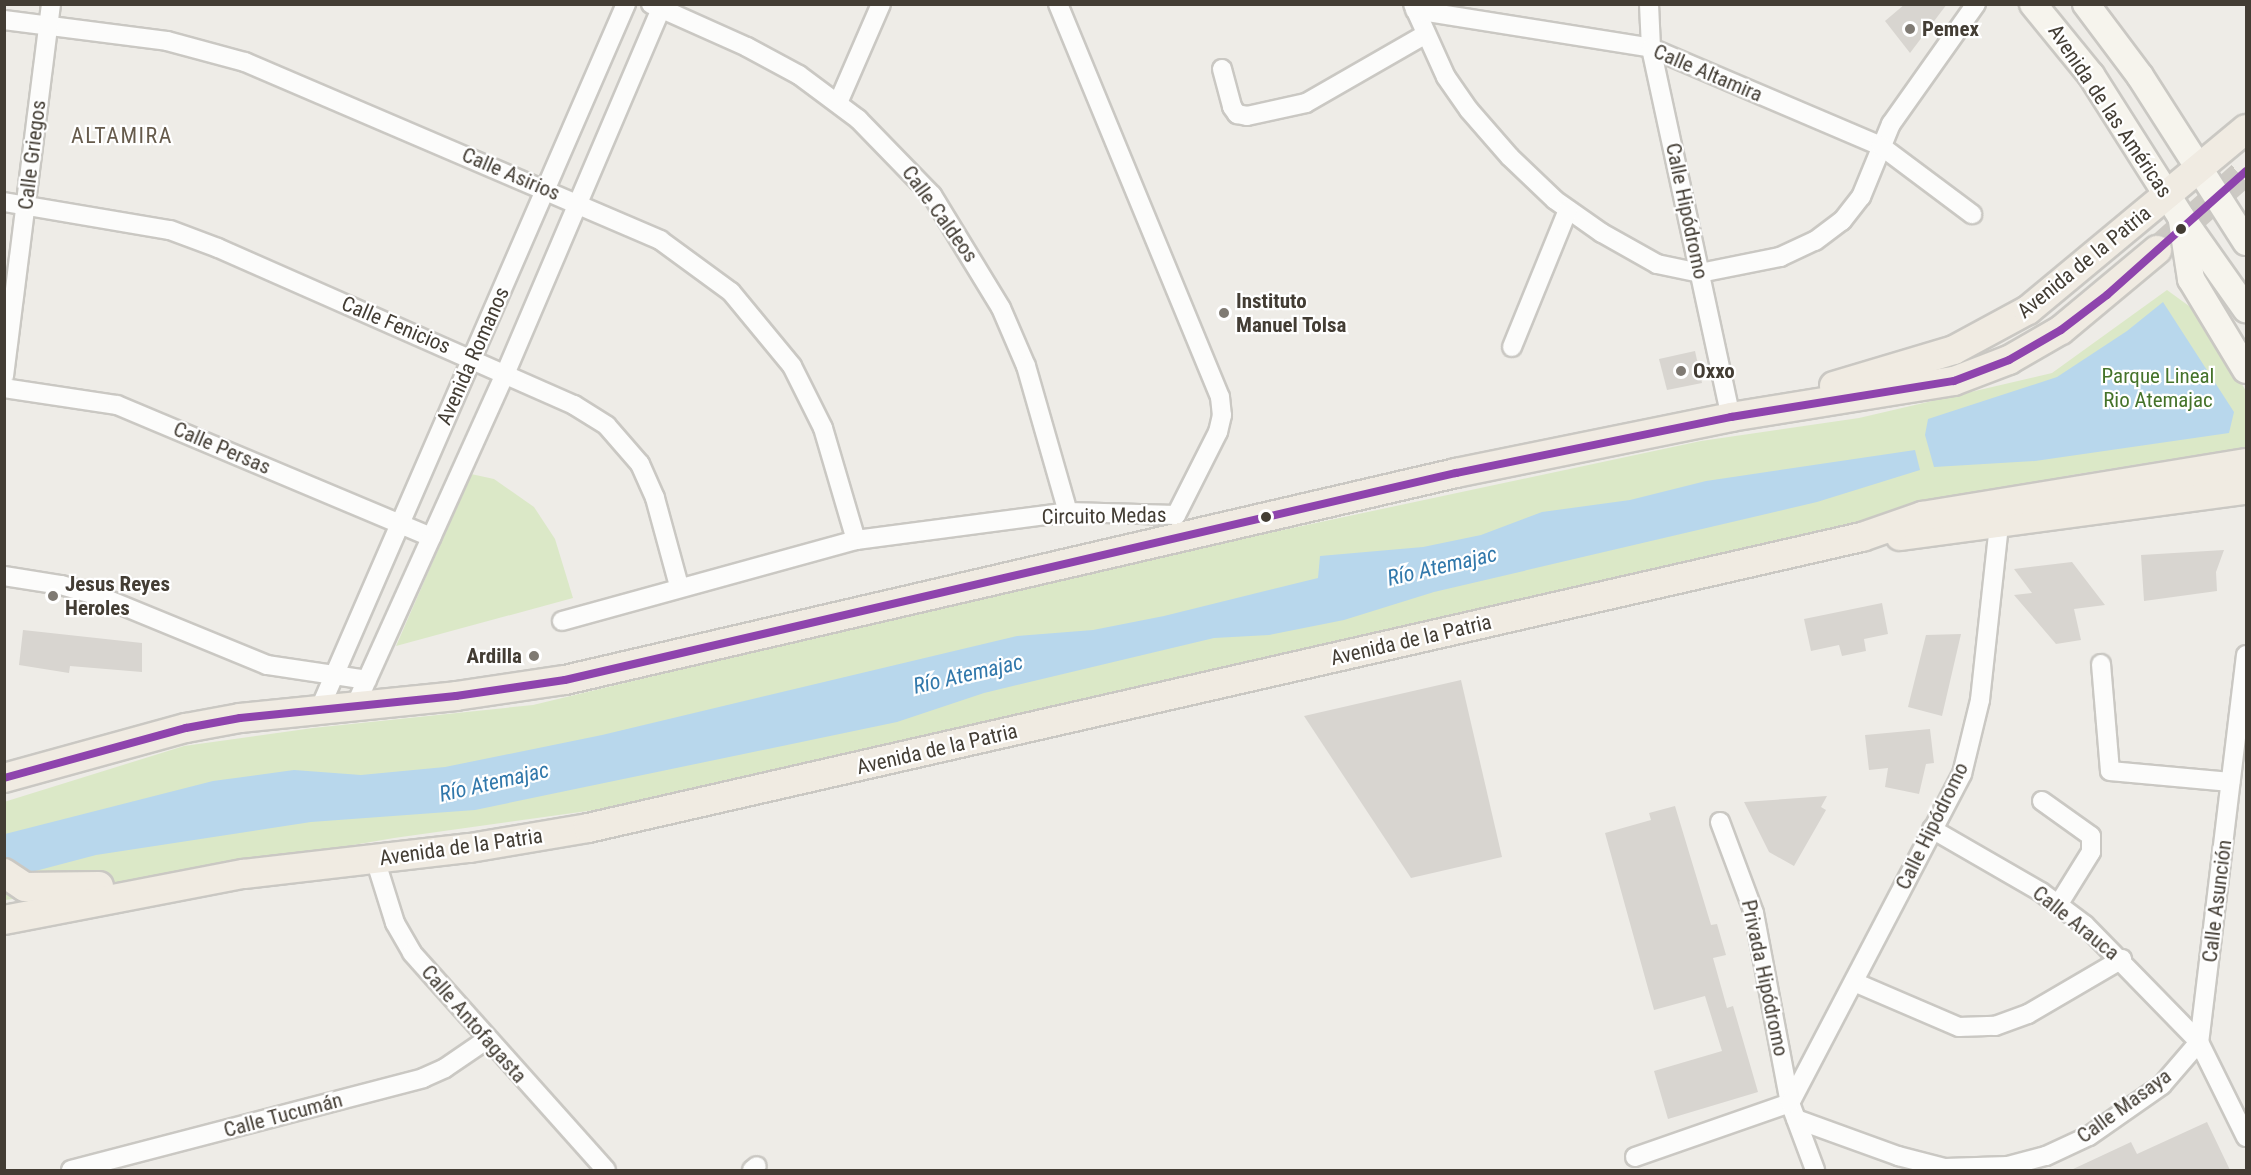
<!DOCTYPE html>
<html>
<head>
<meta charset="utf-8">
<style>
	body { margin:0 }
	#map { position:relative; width:2251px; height:1175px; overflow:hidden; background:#eeece7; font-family:"Roboto Condensed",sans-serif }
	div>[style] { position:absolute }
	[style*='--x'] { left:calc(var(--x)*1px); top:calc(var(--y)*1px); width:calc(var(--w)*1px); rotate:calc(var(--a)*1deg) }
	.green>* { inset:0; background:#dbe8c7 }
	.water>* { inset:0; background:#b8d7ec }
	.building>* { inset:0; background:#d8d5d0 }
	.primary-tunnel>* { height:28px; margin-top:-14px; transform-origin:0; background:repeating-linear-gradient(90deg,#ccc9c3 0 28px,transparent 0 42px) }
	.roads { filter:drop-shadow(2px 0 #cac8c3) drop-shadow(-2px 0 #cac8c3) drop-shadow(0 2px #cac8c3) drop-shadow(0 -2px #cac8c3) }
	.minor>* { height:18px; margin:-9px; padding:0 9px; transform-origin:9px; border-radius:9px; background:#fcfcfb }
	.secondary>* { height:26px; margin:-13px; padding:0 13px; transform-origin:13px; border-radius:13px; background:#f6f4ed }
	.primary>* { height:28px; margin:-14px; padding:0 14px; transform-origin:14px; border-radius:14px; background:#f0ebe2 }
	.bus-1>* { height:8px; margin:-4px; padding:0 4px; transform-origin:4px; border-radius:4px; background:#8e44ad }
	.dots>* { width:16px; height:16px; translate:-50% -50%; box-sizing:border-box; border:3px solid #fff; border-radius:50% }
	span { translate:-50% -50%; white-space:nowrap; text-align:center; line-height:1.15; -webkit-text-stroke:4.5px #fff; paint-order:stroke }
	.poi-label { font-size:21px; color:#433d34; font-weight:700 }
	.left { translate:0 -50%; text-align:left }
	.right { translate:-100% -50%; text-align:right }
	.street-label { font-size:21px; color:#433d34 }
	.park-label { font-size:21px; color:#45732a }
	.neighbourhood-label { font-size:22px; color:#665b4c; letter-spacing:1.5px }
	.water-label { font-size:22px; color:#3178ab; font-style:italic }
	.frame { position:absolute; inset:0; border:6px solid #433d34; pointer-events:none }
</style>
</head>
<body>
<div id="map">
	<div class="green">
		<i style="clip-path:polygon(2167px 290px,2200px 314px,2246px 391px,2246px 447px,2066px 476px,1274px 659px,602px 809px,394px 838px,144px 881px,5px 900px,4px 802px,184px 746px,313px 728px,533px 705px,1091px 571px,1701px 441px,1859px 418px,2052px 373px)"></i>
		<i style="clip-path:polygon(471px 474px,494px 479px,534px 507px,555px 539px,573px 598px,396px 646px)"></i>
	</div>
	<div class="water">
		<i style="clip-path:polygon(2163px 302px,2234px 412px,2229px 433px,2035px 461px,1934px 467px,1925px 435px,1928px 419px,2057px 377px,2127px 331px)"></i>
		<i style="clip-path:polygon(1915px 450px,1920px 470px,1817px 502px,1434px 592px,1344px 620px,1269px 635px,1214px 638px,984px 693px,897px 722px,475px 810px,311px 822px,96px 855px,5px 879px,5px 834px,213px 781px,294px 770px,361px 775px,445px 767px,602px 735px,1017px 636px,1093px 630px,1164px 616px,1318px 578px,1320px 556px,1423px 547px,1481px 535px,1542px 512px,1630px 500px,1706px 481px)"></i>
	</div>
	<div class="building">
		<i style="clip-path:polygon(1905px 4px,1947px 4px,1910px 53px,1885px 21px)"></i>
		<i style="clip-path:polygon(1695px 351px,1702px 383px,1667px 390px,1659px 359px)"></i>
		<i style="clip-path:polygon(2224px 550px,2216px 572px,2217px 591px,2144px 601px,2141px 555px)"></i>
		<i style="clip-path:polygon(2072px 562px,2105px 605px,2074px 609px,2081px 640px,2056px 644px,2014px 595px,2032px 593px,2014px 569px)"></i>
		<i style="clip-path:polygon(1882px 603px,1888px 634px,1864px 639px,1866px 651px,1842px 656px,1839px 645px,1811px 651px,1804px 619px)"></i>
		<i style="clip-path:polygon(23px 630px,142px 643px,142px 672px,70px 666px,69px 673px,19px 665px)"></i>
		<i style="clip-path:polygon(1961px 634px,1942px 716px,1908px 707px,1926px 635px)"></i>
		<i style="clip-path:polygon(1461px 680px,1502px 857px,1411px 878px,1304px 716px)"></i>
		<i style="clip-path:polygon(1930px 729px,1934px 763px,1926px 764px,1919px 794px,1885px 787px,1888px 768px,1869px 770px,1865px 735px)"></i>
		<i style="clip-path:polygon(1827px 796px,1821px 807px,1826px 810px,1794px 866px,1769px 852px,1744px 802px)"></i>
		<i style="clip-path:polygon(1675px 806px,1711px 925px,1717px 924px,1726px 955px,1713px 958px,1727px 1008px,1733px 1006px,1758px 1092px,1668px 1119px,1654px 1071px,1722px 1051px,1705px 996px,1654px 1010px,1605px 833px,1651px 820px,1649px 813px)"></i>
		<i style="clip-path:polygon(2207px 1122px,2230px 1170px,2071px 1170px,2131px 1142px,2137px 1154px)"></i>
	</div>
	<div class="primary-tunnel">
		<i style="--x:2157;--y:250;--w:119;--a:-41.6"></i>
	</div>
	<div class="roads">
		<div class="minor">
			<i style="--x:651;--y:4;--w:105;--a:24.1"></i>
			<i style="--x:747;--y:47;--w:59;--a:28.3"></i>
			<i style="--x:799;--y:75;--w:74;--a:36.7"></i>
			<i style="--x:858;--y:119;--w:106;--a:45.8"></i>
			<i style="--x:932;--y:195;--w:132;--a:58.6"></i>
			<i style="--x:1001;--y:308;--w:63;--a:66.7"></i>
			<i style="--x:1026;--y:366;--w:152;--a:74"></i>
			<i style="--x:1058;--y:4;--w:425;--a:67.6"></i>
			<i style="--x:1220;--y:397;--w:18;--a:84"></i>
			<i style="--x:1222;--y:415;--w:17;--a:103"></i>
			<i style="--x:1218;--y:432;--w:93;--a:116.8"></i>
			<i style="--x:1413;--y:4;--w:80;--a:65.7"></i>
			<i style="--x:1446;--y:77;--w:40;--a:55.1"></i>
			<i style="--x:1469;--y:110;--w:62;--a:48.9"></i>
			<i style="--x:1510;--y:157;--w:62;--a:43.7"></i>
			<i style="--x:1555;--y:200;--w:57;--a:35.1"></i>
			<i style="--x:1602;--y:233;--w:63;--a:29.4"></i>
			<i style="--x:1657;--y:264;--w:44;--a:11.8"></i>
			<i style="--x:1700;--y:273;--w:82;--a:-11.3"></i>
			<i style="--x:1780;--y:257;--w:38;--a:-25"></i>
			<i style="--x:1815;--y:241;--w:34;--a:-37"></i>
			<i style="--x:1842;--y:221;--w:31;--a:-52"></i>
			<i style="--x:1861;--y:197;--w:79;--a:-67.7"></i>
			<i style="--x:1891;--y:124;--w:147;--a:-54.7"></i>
			<i style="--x:1649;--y:4;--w:44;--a:87.4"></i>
			<i style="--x:1651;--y:48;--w:378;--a:77.8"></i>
			<i style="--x:1415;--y:10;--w:239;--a:9.1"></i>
			<i style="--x:1651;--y:48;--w:250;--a:23.1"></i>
			<i style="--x:1881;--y:146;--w:114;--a:36.8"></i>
			<i style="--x:4;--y:20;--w:164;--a:7.3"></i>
			<i style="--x:167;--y:41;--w:81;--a:15.1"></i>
			<i style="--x:245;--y:62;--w:452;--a:23.2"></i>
			<i style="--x:660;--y:240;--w:88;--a:36.2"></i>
			<i style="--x:731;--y:292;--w:96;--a:50.5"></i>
			<i style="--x:792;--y:366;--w:69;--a:63.4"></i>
			<i style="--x:823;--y:428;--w:117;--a:73.6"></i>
			<i style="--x:1222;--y:69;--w:39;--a:75"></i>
			<i style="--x:1232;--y:107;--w:9;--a:54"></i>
			<i style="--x:1237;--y:114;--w:10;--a:11"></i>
			<i style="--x:1247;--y:116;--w:60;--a:-12.4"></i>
			<i style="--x:1306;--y:103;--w:138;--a:-29.9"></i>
			<i style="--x:838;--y:103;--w:108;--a:-66.5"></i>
			<i style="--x:4;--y:202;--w:168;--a:9.6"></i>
			<i style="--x:170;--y:230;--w:51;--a:20.6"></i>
			<i style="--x:218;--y:248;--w:389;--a:23.8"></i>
			<i style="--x:574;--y:405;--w:39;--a:32"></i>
			<i style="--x:607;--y:426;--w:50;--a:49"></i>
			<i style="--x:640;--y:464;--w:37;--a:66"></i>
			<i style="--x:655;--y:498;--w:91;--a:74.7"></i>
			<i style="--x:1512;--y:347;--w:148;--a:-67.8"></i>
			<i style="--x:4;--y:376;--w:375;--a:-82.8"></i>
			<i style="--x:4;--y:388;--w:114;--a:8.6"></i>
			<i style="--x:117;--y:405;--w:341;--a:22.8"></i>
			<i style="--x:4;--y:576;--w:58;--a:9"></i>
			<i style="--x:61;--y:585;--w:40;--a:16"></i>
			<i style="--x:99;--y:596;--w:182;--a:22.3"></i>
			<i style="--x:267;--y:665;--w:101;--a:8.5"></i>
			<i style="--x:562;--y:621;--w:305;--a:-15.4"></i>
			<i style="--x:856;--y:540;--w:214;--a:-7.5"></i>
			<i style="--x:1068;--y:512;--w:108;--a:1.6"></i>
			<i style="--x:2246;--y:655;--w:390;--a:96.9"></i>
			<i style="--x:2199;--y:1042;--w:106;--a:63.7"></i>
			<i style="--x:2101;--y:664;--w:107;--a:85.2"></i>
			<i style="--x:2110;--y:771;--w:121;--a:5.2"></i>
			<i style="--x:356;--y:704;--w:364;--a:-65.7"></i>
			<i style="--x:506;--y:372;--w:400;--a:-66.9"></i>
			<i style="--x:320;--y:708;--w:768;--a:-66.51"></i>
			<i style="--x:2042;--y:801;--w:60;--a:35.5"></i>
			<i style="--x:2091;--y:836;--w:16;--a:90"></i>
			<i style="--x:2091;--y:852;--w:62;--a:121.9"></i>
			<i style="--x:1720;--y:822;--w:97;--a:69.5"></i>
			<i style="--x:1754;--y:913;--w:193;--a:79.3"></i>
			<i style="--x:1790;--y:1103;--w:72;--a:69.5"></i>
			<i style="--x:1932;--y:829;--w:126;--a:30"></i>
			<i style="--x:2041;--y:892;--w:55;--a:36.9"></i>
			<i style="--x:2085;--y:925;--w:163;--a:45.7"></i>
			<i style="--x:375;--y:859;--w:67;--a:72.6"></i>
			<i style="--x:395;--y:923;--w:34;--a:60"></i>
			<i style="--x:412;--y:953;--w:291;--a:48.2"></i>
			<i style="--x:1854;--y:982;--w:114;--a:23.2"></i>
			<i style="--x:1959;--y:1027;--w:36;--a:-2"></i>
			<i style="--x:1995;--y:1026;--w:35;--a:-20"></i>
			<i style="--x:2028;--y:1014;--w:109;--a:-30.3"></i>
			<i style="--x:1796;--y:1119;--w:109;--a:19.9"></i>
			<i style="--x:1898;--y:1156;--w:49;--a:14.3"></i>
			<i style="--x:1945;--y:1168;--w:63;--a:-1.8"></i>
			<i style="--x:2008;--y:1166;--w:39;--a:-15"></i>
			<i style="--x:2046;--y:1156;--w:47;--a:-24.9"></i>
			<i style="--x:2089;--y:1136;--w:89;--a:-34.9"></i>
			<i style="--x:2162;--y:1085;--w:57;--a:-49.3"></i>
			<i style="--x:1635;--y:1157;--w:164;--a:-19.2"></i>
			<i style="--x:1790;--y:1103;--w:371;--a:-62.4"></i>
			<i style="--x:1962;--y:774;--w:76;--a:-76.3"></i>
			<i style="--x:1980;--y:700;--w:176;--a:-83.8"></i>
			<i style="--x:71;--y:1170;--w:364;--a:-14.6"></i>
			<i style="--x:423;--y:1078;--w:24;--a:-24"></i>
			<i style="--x:445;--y:1068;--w:50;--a:-34.3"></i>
			<i style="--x:752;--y:1170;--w:6;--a:-39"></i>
		</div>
		<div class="secondary">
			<i style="--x:2033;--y:4;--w:92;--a:50.8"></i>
			<i style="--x:2091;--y:75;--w:168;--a:57.6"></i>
			<i style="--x:2181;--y:217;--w:113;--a:54.8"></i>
			<i style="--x:2086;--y:4;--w:90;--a:53.1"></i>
			<i style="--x:2140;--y:76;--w:197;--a:57.4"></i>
			<i style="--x:2182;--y:221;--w:59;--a:81.2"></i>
			<i style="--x:2191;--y:279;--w:106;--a:58.9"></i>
		</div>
		<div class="primary">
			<i style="--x:1834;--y:386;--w:125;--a:-16.7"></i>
			<i style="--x:1954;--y:350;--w:84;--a:-28.4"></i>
			<i style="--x:2028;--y:310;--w:283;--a:-39.7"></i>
			<i style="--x:1900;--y:536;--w:349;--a:-7.6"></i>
			<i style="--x:4;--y:778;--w:189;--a:-15.4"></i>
			<i style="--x:186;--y:728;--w:55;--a:-10.5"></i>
			<i style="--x:240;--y:718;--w:217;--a:-5.8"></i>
			<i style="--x:456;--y:696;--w:110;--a:-8.4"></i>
			<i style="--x:565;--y:680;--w:915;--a:-13.08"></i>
			<i style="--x:1456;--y:473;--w:281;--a:-11.5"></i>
			<i style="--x:1731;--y:417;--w:226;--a:-9.2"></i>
			<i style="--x:1954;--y:381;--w:59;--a:-20.9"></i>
			<i style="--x:2009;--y:360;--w:60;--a:-30"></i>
			<i style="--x:2061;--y:330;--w:125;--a:-39.8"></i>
			<i style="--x:4;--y:873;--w:25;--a:34"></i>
			<i style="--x:25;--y:887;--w:74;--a:-0.8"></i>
			<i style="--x:4;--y:920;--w:244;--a:-10.9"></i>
			<i style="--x:244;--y:874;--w:227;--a:-6.6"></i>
			<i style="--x:470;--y:848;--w:120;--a:-9.6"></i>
			<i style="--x:588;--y:828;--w:1307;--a:-12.87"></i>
			<i style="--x:1862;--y:537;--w:64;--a:-19.3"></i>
			<i style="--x:1922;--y:516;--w:328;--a:-9.3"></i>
		</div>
	</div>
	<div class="bus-1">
		<i style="--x:4;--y:778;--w:189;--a:-15.4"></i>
		<i style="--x:186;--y:728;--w:55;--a:-10.5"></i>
		<i style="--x:240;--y:718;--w:217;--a:-5.8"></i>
		<i style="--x:456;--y:696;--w:110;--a:-8.4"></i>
		<i style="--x:565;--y:680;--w:915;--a:-13.08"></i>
		<i style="--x:1456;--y:473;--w:281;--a:-11.5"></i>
		<i style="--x:1731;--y:417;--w:226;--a:-9.2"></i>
		<i style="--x:1954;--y:381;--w:59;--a:-20.9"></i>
		<i style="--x:2009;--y:360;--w:60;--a:-30"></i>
		<i style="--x:2061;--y:330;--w:58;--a:-37.3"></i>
		<i style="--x:2107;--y:295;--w:186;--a:-41.7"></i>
	</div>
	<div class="dots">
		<i style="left:1910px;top:29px;background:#7f7a73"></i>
		<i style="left:2181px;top:229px;background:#433d34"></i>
		<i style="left:1224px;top:313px;background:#7f7a73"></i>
		<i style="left:1681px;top:371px;background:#7f7a73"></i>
		<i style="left:1266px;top:517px;background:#433d34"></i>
		<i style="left:53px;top:596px;background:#7f7a73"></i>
		<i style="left:534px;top:656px;background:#7f7a73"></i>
	</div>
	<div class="poi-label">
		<span class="left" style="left:1922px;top:29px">Pemex</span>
		<span class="left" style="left:1236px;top:313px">Instituto<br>Manuel Tolsa</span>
		<span class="left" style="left:1693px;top:371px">Oxxo</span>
		<span class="left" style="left:65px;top:596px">Jesus Reyes<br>Heroles</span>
		<span class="right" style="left:522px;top:656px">Ardilla</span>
	</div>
	<div class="street-label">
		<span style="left:1708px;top:73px;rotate:23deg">Calle Altamira</span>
		<span style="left:2110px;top:111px;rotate:56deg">Avenida de las Américas</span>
		<span style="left:32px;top:155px;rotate:-83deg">Calle Griegos</span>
		<span style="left:511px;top:174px;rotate:23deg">Calle Asirios</span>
		<span style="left:1687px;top:211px;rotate:78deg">Calle Hipódromo</span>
		<span style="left:940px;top:214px;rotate:54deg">Calle Caldeos</span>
		<span style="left:2084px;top:262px;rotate:-39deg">Avenida de la Patria</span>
		<span style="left:396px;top:325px;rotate:23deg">Calle Fenicios</span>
		<span style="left:473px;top:356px;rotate:-66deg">Avenida Romanos</span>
		<span style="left:222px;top:448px;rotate:23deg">Calle Persas</span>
		<span style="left:1104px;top:516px;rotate:-1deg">Circuito Medas</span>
		<span style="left:1411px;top:640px;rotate:-13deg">Avenida de la Patria</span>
		<span style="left:937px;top:749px;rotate:-13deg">Avenida de la Patria</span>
		<span style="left:1932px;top:826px;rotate:-64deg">Calle Hipódromo</span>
		<span style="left:461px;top:847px;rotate:-8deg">Avenida de la Patria</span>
		<span style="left:2217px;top:901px;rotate:-83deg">Calle Asunción</span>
		<span style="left:2076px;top:923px;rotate:39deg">Calle Arauca</span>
		<span style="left:1765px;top:978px;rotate:78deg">Privada Hipódromo</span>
		<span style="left:474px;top:1024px;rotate:49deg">Calle Antofagasta</span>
		<span style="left:2124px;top:1106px;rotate:-36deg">Calle Masaya</span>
		<span style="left:283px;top:1115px;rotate:-15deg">Calle Tucumán</span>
	</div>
	<div class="park-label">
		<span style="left:2158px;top:388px">Parque Lineal<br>Rio Atemajac</span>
	</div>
	<div class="neighbourhood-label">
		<span style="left:122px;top:136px">ALTAMIRA</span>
	</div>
	<div class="water-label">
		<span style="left:1442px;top:566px;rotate:-13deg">Río Atemajac</span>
		<span style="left:968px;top:674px;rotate:-13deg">Río Atemajac</span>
		<span style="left:494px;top:782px;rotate:-13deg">Río Atemajac</span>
	</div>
	<div class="frame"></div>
</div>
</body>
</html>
